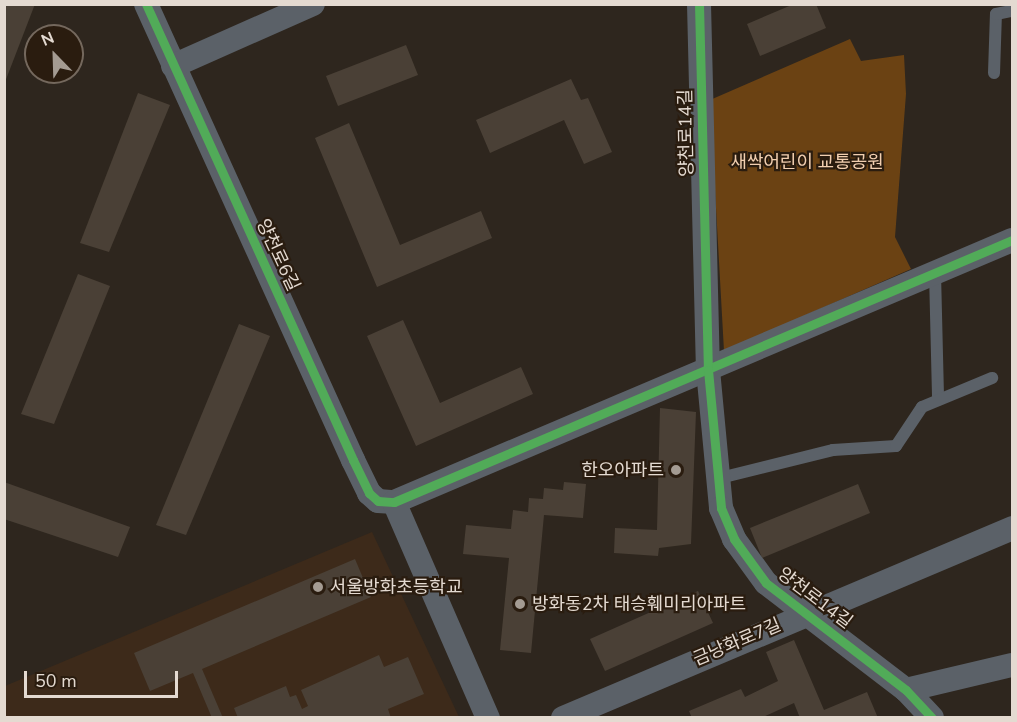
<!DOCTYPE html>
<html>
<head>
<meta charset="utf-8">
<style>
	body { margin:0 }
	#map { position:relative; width:1017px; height:722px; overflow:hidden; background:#2e261e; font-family:"Nunito Sans","Noto Sans KR",sans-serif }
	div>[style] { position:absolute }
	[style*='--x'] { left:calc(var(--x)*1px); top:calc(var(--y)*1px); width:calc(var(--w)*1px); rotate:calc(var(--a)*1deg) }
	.built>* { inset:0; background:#3d2a1a }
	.green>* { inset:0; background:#6b4213 }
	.building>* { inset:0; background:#4a4036 }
	.lane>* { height:12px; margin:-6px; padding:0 6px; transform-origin:6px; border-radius:6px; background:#5b6168 }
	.street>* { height:24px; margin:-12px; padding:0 12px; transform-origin:12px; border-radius:12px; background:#5b6168 }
	.cycleway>* { height:9px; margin:-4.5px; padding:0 4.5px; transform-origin:4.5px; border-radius:4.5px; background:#51ab58 }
	.dots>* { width:16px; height:16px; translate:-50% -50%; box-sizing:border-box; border:3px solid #2a1c0f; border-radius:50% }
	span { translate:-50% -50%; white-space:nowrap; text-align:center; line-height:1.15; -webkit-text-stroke:4.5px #2a1c0f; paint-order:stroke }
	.street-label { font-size:18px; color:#e4dad1 }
	.park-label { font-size:18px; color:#f2cfb0 }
	.poi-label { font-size:18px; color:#e4dad1 }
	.right { translate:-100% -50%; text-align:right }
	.left { translate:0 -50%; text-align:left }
	.frame { position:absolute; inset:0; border:6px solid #e4dad1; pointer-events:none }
	.north { position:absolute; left:24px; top:24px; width:60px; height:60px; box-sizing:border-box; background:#2a1c0f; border:2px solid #74685d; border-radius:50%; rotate:337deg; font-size:16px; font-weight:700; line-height:24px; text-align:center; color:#e4dad1 }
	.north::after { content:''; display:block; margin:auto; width:21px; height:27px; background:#a49b92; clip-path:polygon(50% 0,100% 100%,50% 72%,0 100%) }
	.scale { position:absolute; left:24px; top:671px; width:154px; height:27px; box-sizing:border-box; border:3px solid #e4dad1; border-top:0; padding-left:8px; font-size:18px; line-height:21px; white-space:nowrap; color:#e4dad1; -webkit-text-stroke:4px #2a1c0f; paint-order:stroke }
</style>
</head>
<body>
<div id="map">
	<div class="built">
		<i style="clip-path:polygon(372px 532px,459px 717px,5px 718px,5px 686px)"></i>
	</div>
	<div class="green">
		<i style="clip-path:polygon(850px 39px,861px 61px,904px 55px,906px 94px,895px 237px,911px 269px,724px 351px,710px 100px)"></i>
	</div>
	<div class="building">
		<i style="clip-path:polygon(4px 4px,35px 4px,5px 82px,4px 82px)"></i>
		<i style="clip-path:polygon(794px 4px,816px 4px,826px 28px,760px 56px,747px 24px)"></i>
		<i style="clip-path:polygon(406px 45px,418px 75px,338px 106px,326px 76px)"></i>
		<i style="clip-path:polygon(571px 79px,581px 100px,588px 98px,612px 152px,584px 164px,564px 120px,490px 153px,476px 120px)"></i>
		<i style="clip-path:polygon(138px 93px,170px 105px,109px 252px,80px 243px)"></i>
		<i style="clip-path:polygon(349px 123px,400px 245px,481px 211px,492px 238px,377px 287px,315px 138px)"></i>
		<i style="clip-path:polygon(78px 274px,110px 286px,54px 424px,21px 414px)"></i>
		<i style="clip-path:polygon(403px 320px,440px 403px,521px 367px,533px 394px,416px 446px,367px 336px)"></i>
		<i style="clip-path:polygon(239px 324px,270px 336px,186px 535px,156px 525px)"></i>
		<i style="clip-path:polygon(660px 408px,696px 412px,691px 544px,659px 548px,658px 556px,614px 553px,615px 528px,657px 530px)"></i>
		<i style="clip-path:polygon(4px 482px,130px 527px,118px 557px,4px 519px)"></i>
		<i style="clip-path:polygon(564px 482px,586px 484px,583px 518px,544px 515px,531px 653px,500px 650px,509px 558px,463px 554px,466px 525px,511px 529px,513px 510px,528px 512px,529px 498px,543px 499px,544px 488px,563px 490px)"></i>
		<i style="clip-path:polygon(858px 484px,870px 513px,762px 558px,750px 528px)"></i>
		<i style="clip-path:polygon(355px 559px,371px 597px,202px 669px,223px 718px,212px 718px,193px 673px,150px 691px,134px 653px)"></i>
		<i style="clip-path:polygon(698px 591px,713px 623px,605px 671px,590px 639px)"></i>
		<i style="clip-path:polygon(794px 640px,824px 710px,867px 692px,878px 718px,800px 718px,794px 703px,761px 718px,692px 718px,689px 711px,741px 689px,745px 697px,778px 681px,766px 652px)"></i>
		<i style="clip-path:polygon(379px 655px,384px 667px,408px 657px,424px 694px,388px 709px,391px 718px,238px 718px,234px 708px,286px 686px,290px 697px,296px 695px,302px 709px,308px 706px,301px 690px)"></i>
	</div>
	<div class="lane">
		<i style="--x:994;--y:73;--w:59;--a:-88.1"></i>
		<i style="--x:996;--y:14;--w:16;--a:-11"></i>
		<i style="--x:935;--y:273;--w:127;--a:88.6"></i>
		<i style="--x:716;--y:479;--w:121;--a:-13.9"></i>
		<i style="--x:833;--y:450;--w:63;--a:-3.6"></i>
		<i style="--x:896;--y:446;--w:47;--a:-56.3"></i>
		<i style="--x:922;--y:407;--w:76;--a:-22.5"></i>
	</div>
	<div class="street">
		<i style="--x:146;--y:4;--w:501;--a:65.58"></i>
		<i style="--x:353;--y:460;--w:37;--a:64"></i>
		<i style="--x:369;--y:493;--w:12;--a:42"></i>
		<i style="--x:378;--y:501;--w:16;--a:4"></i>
		<i style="--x:394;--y:502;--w:671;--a:-22.97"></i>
		<i style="--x:699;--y:4;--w:366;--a:88.6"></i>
		<i style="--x:708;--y:370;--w:139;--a:84.6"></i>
		<i style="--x:721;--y:508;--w:34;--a:67"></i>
		<i style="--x:734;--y:539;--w:54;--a:54"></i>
		<i style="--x:766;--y:583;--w:176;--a:37.4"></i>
		<i style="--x:906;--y:690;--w:38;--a:47"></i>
		<i style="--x:173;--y:66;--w:153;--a:-23.9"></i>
		<i style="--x:394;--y:502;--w:236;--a:66.5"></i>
		<i style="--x:906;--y:690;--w:109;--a:-13.3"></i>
		<i style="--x:563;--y:718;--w:488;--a:-22.9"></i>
	</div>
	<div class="cycleway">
		<i style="--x:146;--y:4;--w:501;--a:65.58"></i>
		<i style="--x:353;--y:460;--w:37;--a:64"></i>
		<i style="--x:369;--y:493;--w:12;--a:42"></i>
		<i style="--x:378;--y:501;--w:16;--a:4"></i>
		<i style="--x:394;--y:502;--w:671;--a:-22.97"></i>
		<i style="--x:699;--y:4;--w:366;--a:88.6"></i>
		<i style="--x:708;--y:370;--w:139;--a:84.6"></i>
		<i style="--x:721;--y:508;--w:34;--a:67"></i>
		<i style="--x:734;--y:539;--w:54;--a:54"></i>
		<i style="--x:766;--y:583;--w:176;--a:37.4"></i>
		<i style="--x:906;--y:690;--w:38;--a:47"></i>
	</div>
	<div class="dots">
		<i style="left:676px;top:470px;background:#a49b92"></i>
		<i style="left:318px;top:587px;background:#a49b92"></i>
		<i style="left:520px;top:604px;background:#a49b92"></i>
	</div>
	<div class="street-label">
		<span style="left:686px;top:133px;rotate:-91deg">양천로14길</span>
		<span style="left:278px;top:255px;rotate:65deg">양천로6길</span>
		<span style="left:815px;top:598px;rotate:37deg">양천로14길</span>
		<span style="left:737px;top:642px;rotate:-23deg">금낭화로7길</span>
	</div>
	<div class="park-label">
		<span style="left:807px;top:162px">새싹어린이 교통공원</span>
	</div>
	<div class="poi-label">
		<span class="right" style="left:664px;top:470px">한오아파트</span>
		<span class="left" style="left:330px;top:587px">서울방화초등학교</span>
		<span class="left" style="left:532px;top:604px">방화동2차 태승훼미리아파트</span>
	</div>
	<div class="frame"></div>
	<div class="north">N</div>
	<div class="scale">50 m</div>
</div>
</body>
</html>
